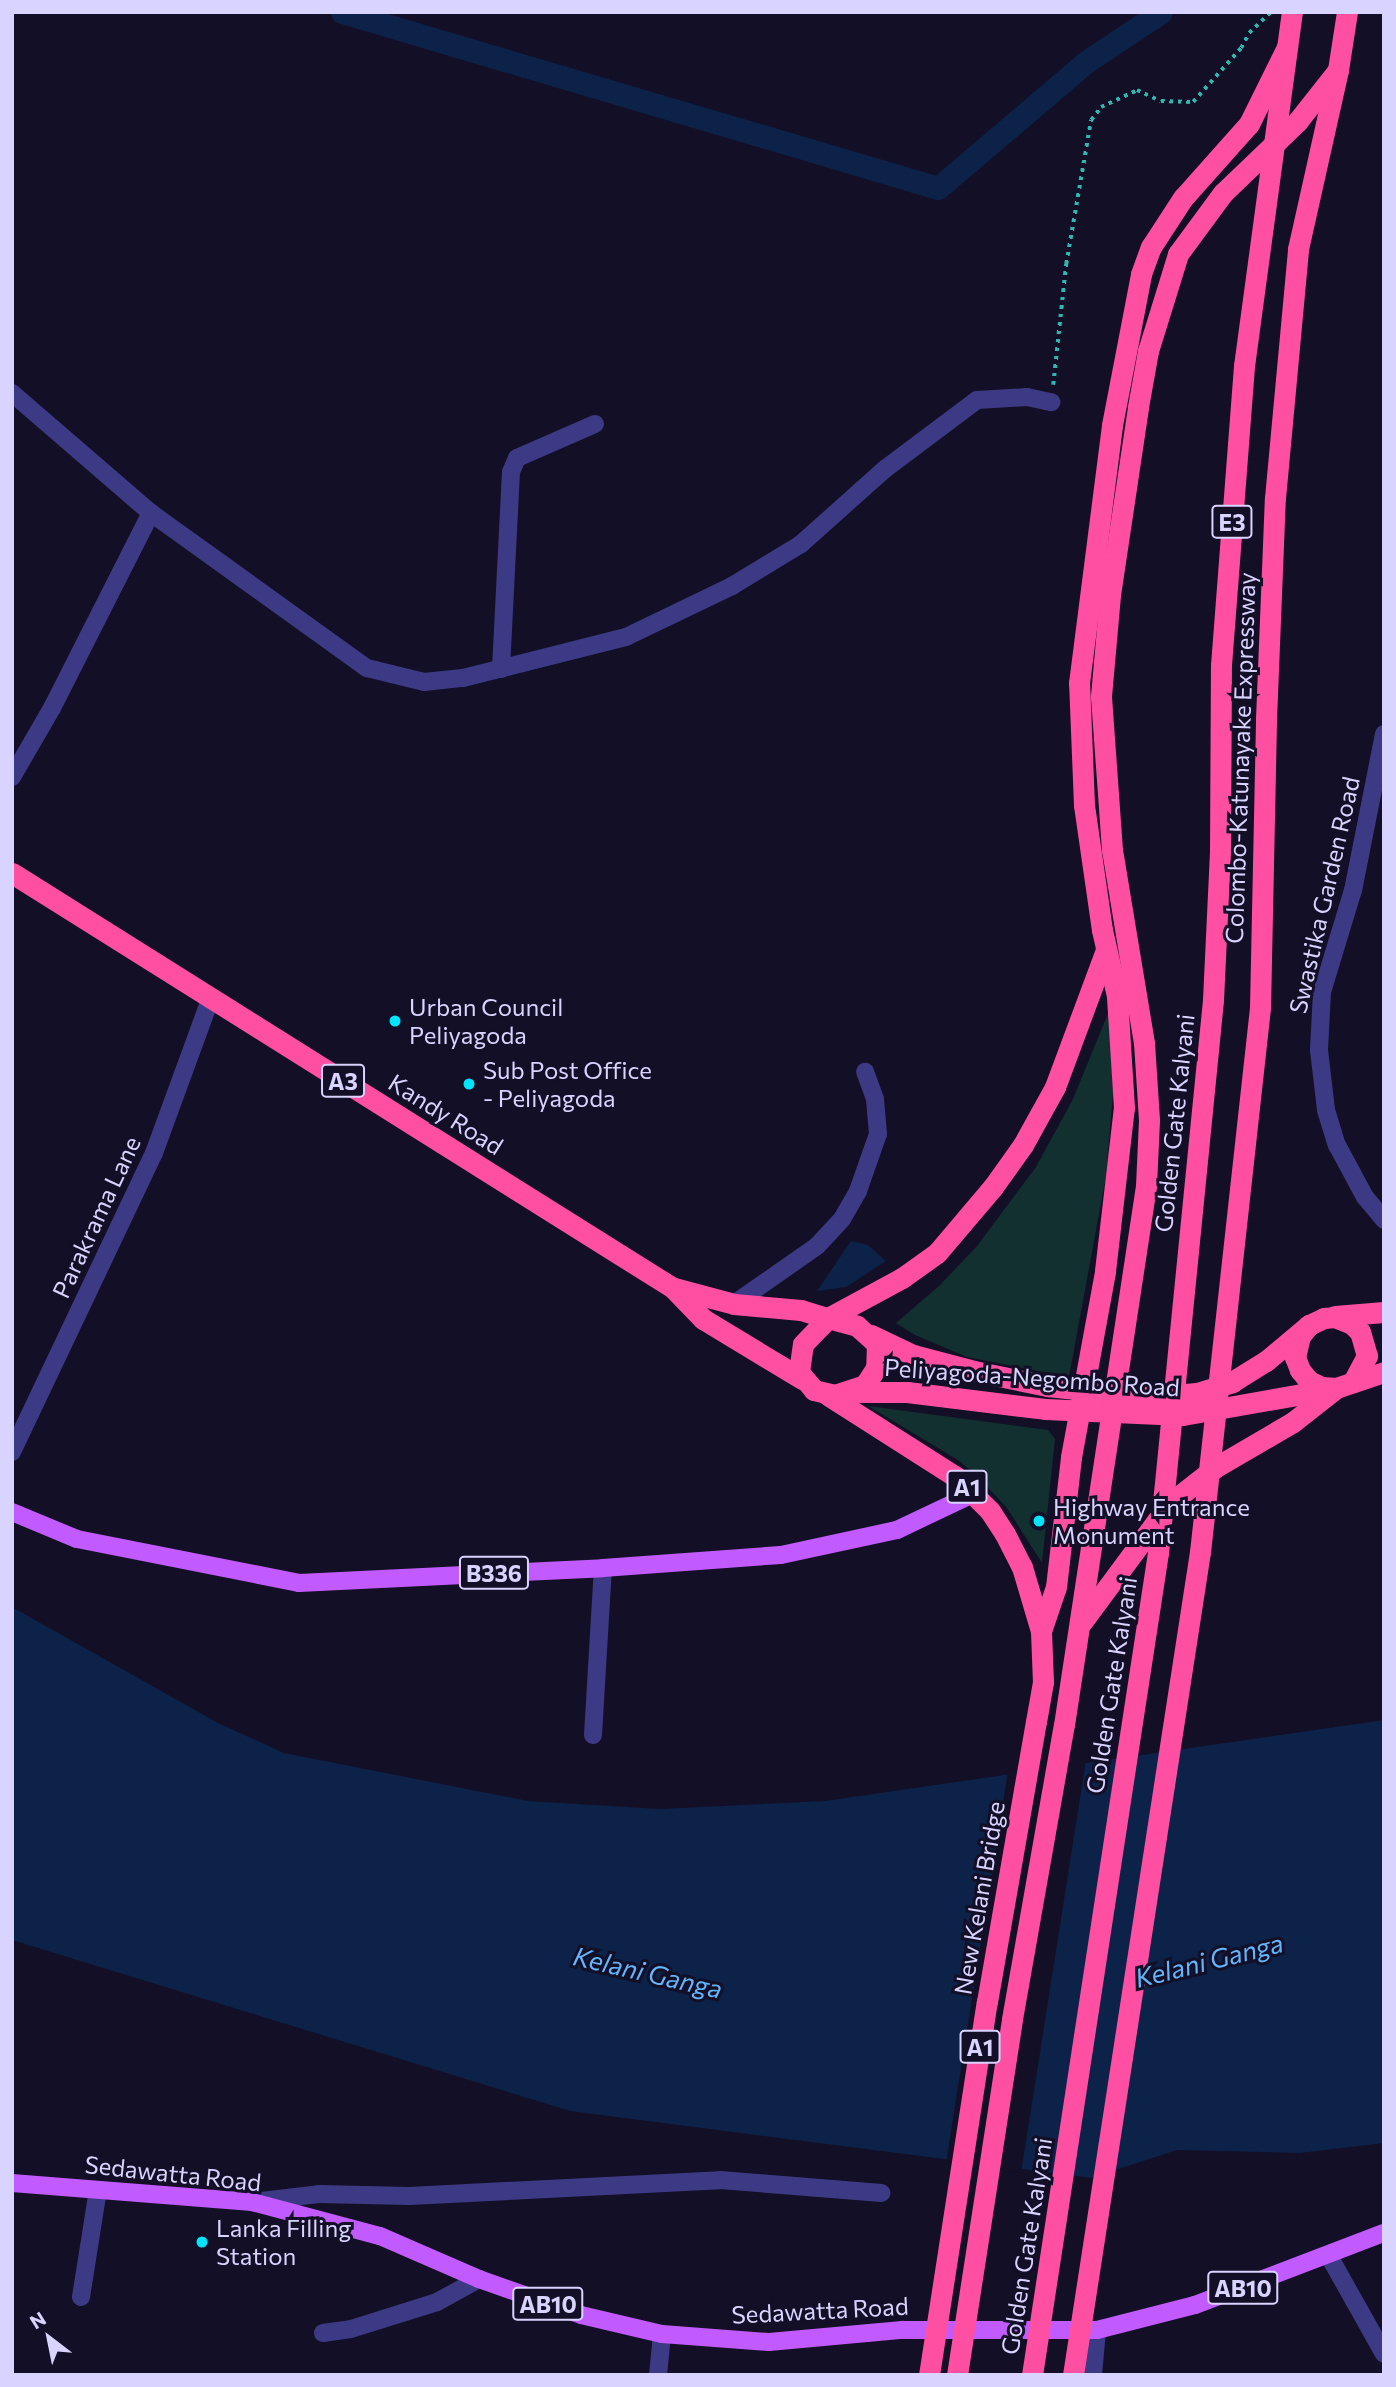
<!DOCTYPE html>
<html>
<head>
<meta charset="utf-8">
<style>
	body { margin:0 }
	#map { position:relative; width:1396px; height:2387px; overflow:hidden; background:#130f26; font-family:Commissioner,sans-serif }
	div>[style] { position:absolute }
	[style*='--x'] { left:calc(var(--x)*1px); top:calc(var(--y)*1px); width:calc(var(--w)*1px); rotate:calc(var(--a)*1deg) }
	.green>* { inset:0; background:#12302f }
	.water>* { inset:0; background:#0c2248 }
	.pier>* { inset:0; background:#130f26 }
	.canal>* { height:23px; margin:-11.5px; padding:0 11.5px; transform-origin:11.5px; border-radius:11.5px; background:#0c2248 }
	.path>* { height:3.5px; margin-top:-1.75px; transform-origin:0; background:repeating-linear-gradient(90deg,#2fb8b0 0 3.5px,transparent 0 8.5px) }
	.minor>* { height:18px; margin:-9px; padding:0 9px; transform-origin:9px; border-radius:9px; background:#3d3a85 }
	.major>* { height:18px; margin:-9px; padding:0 9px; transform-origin:9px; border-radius:9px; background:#c25bff }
	.highway>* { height:21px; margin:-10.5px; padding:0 10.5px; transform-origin:10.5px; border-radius:10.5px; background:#ff4fa3 }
	.highway-bridge>* { height:21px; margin:-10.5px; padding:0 10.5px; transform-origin:10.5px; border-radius:10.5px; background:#ff4fa3 }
	.dots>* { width:19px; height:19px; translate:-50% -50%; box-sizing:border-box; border:4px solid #130f26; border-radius:50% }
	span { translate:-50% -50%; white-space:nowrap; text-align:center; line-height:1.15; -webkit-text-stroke:6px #130f26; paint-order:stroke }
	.shield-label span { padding:2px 5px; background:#130f26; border:2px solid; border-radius:5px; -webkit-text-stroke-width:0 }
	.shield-label { font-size:23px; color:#d9d4ff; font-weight:700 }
	.street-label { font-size:24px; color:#d9d4ff }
	.poi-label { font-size:24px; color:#d9d4ff }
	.left { translate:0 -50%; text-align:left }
	.water-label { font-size:26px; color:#62b6ff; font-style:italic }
	.frame { position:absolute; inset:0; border:14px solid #d9d4ff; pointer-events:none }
	.north { position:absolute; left:14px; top:2303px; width:70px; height:70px; -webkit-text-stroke:5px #130f26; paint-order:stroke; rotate:328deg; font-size:19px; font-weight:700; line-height:28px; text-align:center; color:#d9d4ff }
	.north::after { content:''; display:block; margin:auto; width:24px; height:32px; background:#d9d4ff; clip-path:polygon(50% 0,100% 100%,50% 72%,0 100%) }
</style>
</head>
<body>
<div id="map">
	<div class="green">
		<i style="clip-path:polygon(1109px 1011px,1113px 1093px,1106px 1176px,1069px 1377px,967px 1357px,915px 1335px,896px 1323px,939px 1286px,977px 1246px,1036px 1167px,1073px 1099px)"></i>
		<i style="clip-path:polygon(868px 1406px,1048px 1430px,1055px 1439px,1042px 1563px,1007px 1508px,977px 1476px,958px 1460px)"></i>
	</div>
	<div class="water">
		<i style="clip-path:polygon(851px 1241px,868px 1245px,886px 1261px,846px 1287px,817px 1291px)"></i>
		<i style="clip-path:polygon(12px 1607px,218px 1723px,284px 1753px,528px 1801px,660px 1809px,825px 1801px,1384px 1720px,1384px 2143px,1300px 2153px,1177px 2150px,1091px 2178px,570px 2111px,12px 1940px)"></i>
	</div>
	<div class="pier">
		<i style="clip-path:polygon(1086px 1760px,1021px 2173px,946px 2163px,1008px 1771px)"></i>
	</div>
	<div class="canal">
		<i style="--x:342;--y:12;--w:621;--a:16.45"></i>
		<i style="--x:938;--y:188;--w:194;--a:-40.4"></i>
		<i style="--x:1086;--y:62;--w:90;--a:-33.7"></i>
	</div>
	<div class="path">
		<i style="--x:1053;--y:385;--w:122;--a:-83.9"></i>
		<i style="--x:1066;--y:264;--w:146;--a:-80.2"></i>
		<i style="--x:1091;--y:120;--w:16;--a:-52"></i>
		<i style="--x:1101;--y:107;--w:40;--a:-25"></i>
		<i style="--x:1137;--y:90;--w:26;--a:25"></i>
		<i style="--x:1161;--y:101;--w:32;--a:2"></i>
		<i style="--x:1193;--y:102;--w:72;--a:-48.4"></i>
		<i style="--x:1241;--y:48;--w:17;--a:-62"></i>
		<i style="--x:1249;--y:33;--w:30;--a:-44"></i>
	</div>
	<div class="minor">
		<i style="--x:12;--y:393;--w:184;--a:40.8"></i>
		<i style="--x:151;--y:513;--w:266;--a:35.7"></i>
		<i style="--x:367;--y:668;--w:59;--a:13.8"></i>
		<i style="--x:424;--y:682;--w:39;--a:-6"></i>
		<i style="--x:463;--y:678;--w:168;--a:-14.1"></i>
		<i style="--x:626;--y:637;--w:118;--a:-25.7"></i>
		<i style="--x:732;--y:586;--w:81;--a:-31.3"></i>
		<i style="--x:801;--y:544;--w:113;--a:-41.8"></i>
		<i style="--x:885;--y:469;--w:115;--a:-36.9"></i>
		<i style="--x:977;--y:400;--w:50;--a:-3.4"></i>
		<i style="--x:1027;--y:397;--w:25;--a:12"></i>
		<i style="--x:501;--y:669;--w:197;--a:-87.1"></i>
		<i style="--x:511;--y:472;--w:15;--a:-67"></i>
		<i style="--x:517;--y:458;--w:85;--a:-23.6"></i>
		<i style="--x:1384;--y:734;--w:159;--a:101.2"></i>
		<i style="--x:1353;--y:890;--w:107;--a:106.9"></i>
		<i style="--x:1322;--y:992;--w:58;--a:93"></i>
		<i style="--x:1319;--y:1050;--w:60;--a:83.3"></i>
		<i style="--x:1326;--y:1110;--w:37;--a:73"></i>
		<i style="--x:1337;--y:1145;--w:59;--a:61.7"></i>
		<i style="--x:1365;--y:1197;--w:30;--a:50"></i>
		<i style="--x:12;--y:777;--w:80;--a:-59.9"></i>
		<i style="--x:52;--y:708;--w:219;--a:-63.1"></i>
		<i style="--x:734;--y:1304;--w:101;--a:-34.9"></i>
		<i style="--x:817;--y:1246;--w:37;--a:-47"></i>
		<i style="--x:842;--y:1219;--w:32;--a:-60"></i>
		<i style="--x:858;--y:1191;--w:60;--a:-70.7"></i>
		<i style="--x:878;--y:1134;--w:35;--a:-95"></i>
		<i style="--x:875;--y:1099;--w:29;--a:-110"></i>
		<i style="--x:12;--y:1452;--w:331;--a:-64.6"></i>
		<i style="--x:154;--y:1153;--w:166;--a:-69.9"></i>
		<i style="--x:593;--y:1735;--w:167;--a:-86.6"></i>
		<i style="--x:252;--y:2202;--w:67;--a:-6.8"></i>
		<i style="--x:319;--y:2194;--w:90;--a:1.3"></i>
		<i style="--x:409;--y:2196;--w:311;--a:-2.9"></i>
		<i style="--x:720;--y:2180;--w:162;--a:4.6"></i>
		<i style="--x:1329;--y:2256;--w:112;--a:60.7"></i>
		<i style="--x:81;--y:2297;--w:108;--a:-81"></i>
		<i style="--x:323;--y:2333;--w:28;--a:-8"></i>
		<i style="--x:351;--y:2329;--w:90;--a:-17.4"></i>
		<i style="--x:437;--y:2302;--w:48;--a:-28.7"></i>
		<i style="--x:658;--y:2375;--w:41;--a:-84.4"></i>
		<i style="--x:1093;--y:2375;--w:45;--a:-84.9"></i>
	</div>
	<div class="major">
		<i style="--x:12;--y:1512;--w:70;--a:22.6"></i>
		<i style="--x:77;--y:1539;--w:226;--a:11.2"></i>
		<i style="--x:299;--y:1583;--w:304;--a:-2.8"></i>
		<i style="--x:603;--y:1568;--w:178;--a:-4.2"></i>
		<i style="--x:781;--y:1555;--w:119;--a:-12.2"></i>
		<i style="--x:897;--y:1530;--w:86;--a:-25.4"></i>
		<i style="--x:12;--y:2183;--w:241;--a:4.5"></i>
		<i style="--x:252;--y:2202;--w:132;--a:14.9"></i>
		<i style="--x:380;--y:2236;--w:108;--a:23.5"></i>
		<i style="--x:479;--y:2279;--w:108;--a:19.4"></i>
		<i style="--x:581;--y:2315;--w:83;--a:13.2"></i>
		<i style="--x:662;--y:2334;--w:107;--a:4.3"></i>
		<i style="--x:769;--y:2342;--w:134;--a:-5.2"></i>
		<i style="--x:902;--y:2330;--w:195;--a:0"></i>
		<i style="--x:1097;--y:2330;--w:101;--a:-14.3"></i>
		<i style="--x:1195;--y:2305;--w:202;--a:-20.9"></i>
	</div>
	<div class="highway">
		<i style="--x:12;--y:873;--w:780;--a:32.12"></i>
		<i style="--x:673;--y:1288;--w:43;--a:45.9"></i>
		<i style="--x:703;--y:1319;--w:116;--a:31.2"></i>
		<i style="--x:1213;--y:1000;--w:149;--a:-87.3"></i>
		<i style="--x:1220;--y:851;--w:186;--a:-89.7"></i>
		<i style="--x:1221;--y:665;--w:300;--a:-85.6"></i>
		<i style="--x:1244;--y:366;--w:357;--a:-82.3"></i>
		<i style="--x:1260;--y:1008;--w:289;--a:-88.8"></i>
		<i style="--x:1266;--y:719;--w:221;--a:-87.7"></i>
		<i style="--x:1275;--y:498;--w:250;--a:-84.7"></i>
		<i style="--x:1298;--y:249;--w:183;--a:-77.4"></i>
		<i style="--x:1338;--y:70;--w:59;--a:-81.2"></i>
		<i style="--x:674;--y:1288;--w:62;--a:14.9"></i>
		<i style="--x:734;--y:1304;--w:67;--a:5.1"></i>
		<i style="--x:801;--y:1310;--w:28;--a:17"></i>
		<i style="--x:828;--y:1318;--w:30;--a:15"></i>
		<i style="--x:857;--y:1326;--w:27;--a:42"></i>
		<i style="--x:877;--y:1344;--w:24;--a:92"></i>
		<i style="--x:876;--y:1368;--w:20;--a:123"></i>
		<i style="--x:865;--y:1385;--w:32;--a:162"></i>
		<i style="--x:835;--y:1395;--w:22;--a:-167"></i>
		<i style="--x:814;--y:1390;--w:23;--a:-130"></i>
		<i style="--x:799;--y:1372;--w:28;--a:-82"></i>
		<i style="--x:803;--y:1344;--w:36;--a:-46"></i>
		<i style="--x:828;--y:1318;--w:84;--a:-28.4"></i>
		<i style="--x:902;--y:1278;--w:43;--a:-35.5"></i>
		<i style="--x:937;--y:1253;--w:87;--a:-49.7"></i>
		<i style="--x:993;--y:1187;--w:52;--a:-54.5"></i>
		<i style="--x:1023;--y:1145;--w:66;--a:-61.1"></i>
		<i style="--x:1055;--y:1087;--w:146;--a:-69.6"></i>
		<i style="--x:1335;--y:1316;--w:49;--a:-4.7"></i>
		<i style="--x:871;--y:1335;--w:47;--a:25.5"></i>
		<i style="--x:913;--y:1355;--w:63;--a:14.7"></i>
		<i style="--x:974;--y:1371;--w:76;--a:11.5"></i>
		<i style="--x:1048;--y:1386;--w:101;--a:6.3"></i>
		<i style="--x:1148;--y:1397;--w:49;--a:-4.7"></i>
		<i style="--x:1197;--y:1393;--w:37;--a:-17"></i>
		<i style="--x:1232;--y:1382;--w:40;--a:-32"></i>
		<i style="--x:1266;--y:1361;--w:56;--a:-39.9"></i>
		<i style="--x:1353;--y:1382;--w:30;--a:-62"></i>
		<i style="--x:1367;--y:1356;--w:25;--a:-106"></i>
		<i style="--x:1360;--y:1332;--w:11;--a:-135"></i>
		<i style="--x:1352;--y:1324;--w:18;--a:-158"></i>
		<i style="--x:1335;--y:1317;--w:11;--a:175"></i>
		<i style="--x:1324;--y:1318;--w:17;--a:155"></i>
		<i style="--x:1309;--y:1325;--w:14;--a:129"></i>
		<i style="--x:1300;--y:1336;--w:22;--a:103"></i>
		<i style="--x:1295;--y:1357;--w:14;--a:69"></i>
		<i style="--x:1300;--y:1370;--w:14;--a:51"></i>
		<i style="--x:1309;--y:1381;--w:14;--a:25"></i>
		<i style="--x:1322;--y:1387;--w:14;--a:4"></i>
		<i style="--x:1336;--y:1388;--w:51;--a:-18.4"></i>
		<i style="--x:853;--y:1392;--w:54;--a:0"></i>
		<i style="--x:907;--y:1392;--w:139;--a:7"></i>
		<i style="--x:1045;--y:1409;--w:138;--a:2.5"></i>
		<i style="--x:1183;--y:1415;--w:155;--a:-10"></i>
		<i style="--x:829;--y:1396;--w:151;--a:32.5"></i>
		<i style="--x:956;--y:1477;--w:48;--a:45"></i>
		<i style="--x:990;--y:1511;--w:27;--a:57"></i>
		<i style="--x:1005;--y:1534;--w:37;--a:63"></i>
		<i style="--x:1022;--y:1567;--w:67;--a:73.5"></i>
		<i style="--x:1041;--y:1631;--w:51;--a:87.8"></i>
		<i style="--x:1043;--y:1682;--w:40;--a:100"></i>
		<i style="--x:1082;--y:1622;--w:148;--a:-53.5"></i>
		<i style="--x:1170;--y:1503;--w:58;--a:-38"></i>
		<i style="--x:1216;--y:1467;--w:89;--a:-30.3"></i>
		<i style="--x:1293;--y:1422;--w:53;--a:-38.2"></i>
		<i style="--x:1041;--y:1631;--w:46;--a:-71.2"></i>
		<i style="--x:1056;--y:1587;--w:131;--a:-83.4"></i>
		<i style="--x:1071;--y:1457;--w:189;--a:-79.6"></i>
		<i style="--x:1105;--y:1271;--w:164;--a:-83.4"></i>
		<i style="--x:1124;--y:1108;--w:112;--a:-93.6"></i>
		<i style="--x:1117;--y:996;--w:68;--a:-102.8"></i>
		<i style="--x:1102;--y:930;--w:126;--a:-98.2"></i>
		<i style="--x:1084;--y:805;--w:122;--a:-92.3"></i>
		<i style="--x:1079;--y:683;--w:260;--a:-82.7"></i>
		<i style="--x:1112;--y:425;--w:154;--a:-79.1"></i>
		<i style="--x:1141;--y:274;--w:29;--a:-70"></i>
		<i style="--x:1151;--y:247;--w:59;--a:-56.9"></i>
		<i style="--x:1183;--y:198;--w:99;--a:-48.3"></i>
		<i style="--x:1249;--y:124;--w:86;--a:-63.7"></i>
		<i style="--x:1064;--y:1725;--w:545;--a:-81.35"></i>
		<i style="--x:1146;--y:1186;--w:66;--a:-87.4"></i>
		<i style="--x:1149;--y:1120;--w:77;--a:-93.7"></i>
		<i style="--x:1144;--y:1043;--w:196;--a:-99.4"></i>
		<i style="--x:1112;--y:850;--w:154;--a:-94.1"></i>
		<i style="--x:1101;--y:696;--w:101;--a:-84.9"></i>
		<i style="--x:1110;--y:595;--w:190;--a:-81.5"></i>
		<i style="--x:1138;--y:407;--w:57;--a:-79.9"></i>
		<i style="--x:1148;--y:351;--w:102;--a:-72.8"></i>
		<i style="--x:1178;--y:254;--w:76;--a:-53.6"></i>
		<i style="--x:1223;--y:193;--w:103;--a:-43.8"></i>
		<i style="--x:1297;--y:122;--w:66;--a:-51.7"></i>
	</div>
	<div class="highway-bridge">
		<i style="--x:929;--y:2375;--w:377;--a:-81.2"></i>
		<i style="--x:987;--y:2002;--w:285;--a:-80.1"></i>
		<i style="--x:957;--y:2375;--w:360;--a:-81.2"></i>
		<i style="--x:1012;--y:2019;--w:299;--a:-80"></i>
		<i style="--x:1032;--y:2375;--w:832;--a:-81.29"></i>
		<i style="--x:1158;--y:1553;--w:556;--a:-84.32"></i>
		<i style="--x:1073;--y:2375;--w:833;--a:-81.23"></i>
		<i style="--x:1200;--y:1552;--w:547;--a:-83.71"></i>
	</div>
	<div class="dots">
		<i style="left:395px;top:1021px;background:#00e5ff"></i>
		<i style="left:469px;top:1084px;background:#00e5ff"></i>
		<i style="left:1039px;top:1521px;background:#00e5ff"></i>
		<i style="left:202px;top:2242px;background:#00e5ff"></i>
	</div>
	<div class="shield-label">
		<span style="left:1232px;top:522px">E3</span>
		<span style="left:343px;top:1081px">A3</span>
		<span style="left:967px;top:1487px">A1</span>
		<span style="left:494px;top:1573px">B336</span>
		<span style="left:980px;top:2047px">A1</span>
		<span style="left:1243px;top:2288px">AB10</span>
		<span style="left:548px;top:2304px">AB10</span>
	</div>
	<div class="street-label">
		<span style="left:1240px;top:758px;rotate:-88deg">Colombo-Katunayake Expressway</span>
		<span style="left:1324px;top:895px;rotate:-77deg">Swastika Garden Road</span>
		<span style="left:446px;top:1114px;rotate:32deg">Kandy Road</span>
		<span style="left:1174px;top:1123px;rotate:-84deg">Golden Gate Kalyani</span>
		<span style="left:96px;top:1217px;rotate:-65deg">Parakrama Lane</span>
		<span style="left:1032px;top:1377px;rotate:4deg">Peliyagoda-Negombo Road</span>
		<span style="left:1111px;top:1685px;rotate:-81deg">Golden Gate Kalyani</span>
		<span style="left:979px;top:1898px;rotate:-80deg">New Kelani Bridge</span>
		<span style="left:173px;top:2173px;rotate:6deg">Sedawatta Road</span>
		<span style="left:1026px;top:2246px;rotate:-81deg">Golden Gate Kalyani</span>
		<span style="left:820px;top:2310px;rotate:-3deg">Sedawatta Road</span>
	</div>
	<div class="poi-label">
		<span class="left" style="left:409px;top:1021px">Urban Council<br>Peliyagoda</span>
		<span class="left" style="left:483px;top:1084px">Sub Post Office<br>- Peliyagoda</span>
		<span class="left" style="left:1053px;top:1521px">Highway Entrance<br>Monument</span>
		<span class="left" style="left:216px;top:2242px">Lanka Filling<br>Station</span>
	</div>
	<div class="water-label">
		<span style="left:1209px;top:1960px;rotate:-14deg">Kelani Ganga</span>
		<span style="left:648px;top:1972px;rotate:13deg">Kelani Ganga</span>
	</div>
	<div class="frame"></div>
	<div class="north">N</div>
</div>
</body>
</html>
